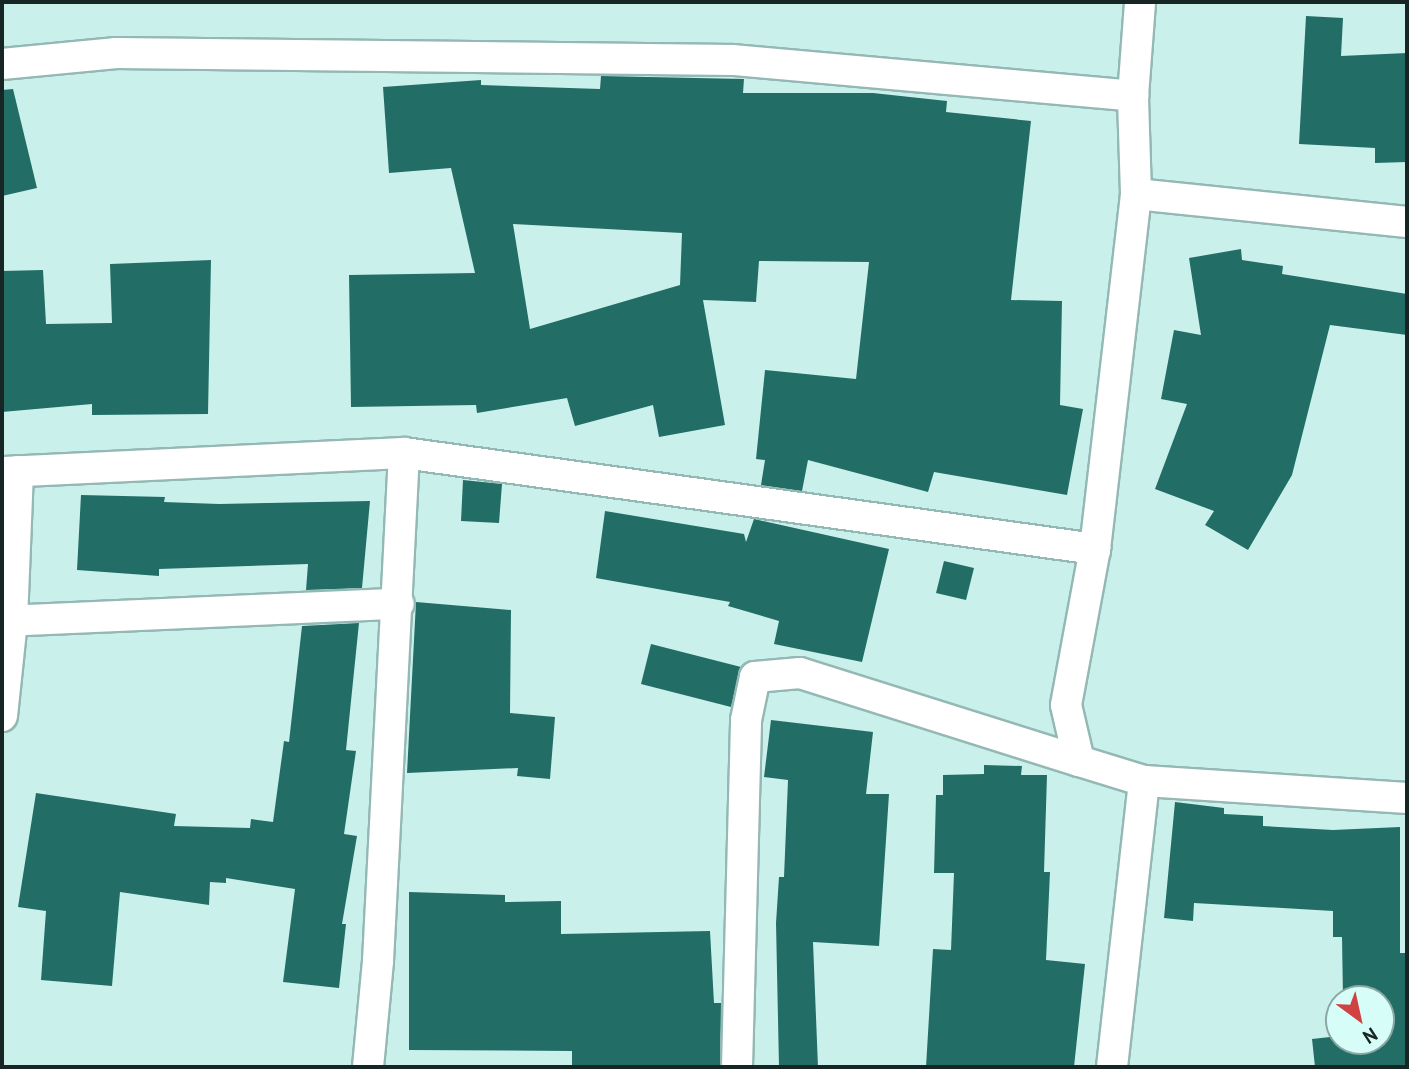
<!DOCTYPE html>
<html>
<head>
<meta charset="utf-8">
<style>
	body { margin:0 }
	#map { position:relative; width:1409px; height:1069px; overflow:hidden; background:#caf0eb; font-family:"PT Sans",sans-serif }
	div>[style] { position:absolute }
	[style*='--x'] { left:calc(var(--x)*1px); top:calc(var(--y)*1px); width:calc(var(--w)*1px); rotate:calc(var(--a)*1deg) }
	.building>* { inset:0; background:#226e67 }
	.roads { filter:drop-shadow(2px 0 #94b8b3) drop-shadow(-2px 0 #94b8b3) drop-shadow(0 2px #94b8b3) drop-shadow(0 -2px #94b8b3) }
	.street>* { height:30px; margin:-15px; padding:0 15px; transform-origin:15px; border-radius:15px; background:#fff }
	span { translate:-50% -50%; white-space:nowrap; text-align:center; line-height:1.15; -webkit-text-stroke:7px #d7fdf8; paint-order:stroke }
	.frame { position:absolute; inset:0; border:4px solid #172624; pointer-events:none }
	.north { position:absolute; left:1325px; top:985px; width:70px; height:70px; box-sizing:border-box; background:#d7fdf8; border:2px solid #8aa7a3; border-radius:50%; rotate:147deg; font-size:19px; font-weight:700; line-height:28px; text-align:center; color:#172624 }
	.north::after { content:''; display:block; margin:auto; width:24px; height:32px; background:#d04141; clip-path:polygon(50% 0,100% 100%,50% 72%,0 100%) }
</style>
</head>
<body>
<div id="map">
	<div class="building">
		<i style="clip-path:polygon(1306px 16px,1343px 18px,1341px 56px,1407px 53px,1407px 162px,1375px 163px,1375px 148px,1299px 144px)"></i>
		<i style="clip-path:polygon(evenodd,601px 76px,744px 79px,743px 93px,873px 93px,947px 101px,946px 112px,1031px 121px,1011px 300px,1062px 301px,1060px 405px,1083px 409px,1067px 495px,934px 472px,928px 492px,808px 460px,802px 491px,761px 485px,765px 460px,756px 459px,765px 370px,856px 379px,869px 262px,759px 261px,756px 302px,703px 300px,725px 425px,659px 437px,653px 405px,575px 426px,567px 398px,477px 413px,476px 405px,351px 407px,349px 275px,475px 273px,451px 168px,389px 173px,383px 87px,481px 80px,481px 85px,600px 89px,601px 76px,513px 224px,682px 233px,680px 285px,530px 329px,513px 224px)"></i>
		<i style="clip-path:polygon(13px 89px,37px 188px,2px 196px,2px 90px)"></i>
		<i style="clip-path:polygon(1241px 249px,1242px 260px,1283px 266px,1282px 274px,1407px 294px,1407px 335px,1330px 325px,1292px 475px,1248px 550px,1205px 525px,1214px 511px,1155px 489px,1187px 404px,1161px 399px,1174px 330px,1201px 335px,1189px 258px)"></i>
		<i style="clip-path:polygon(211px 260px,208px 414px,92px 415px,92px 404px,2px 412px,2px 271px,43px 270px,46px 324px,112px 323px,110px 264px)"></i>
		<i style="clip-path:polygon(463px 480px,502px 484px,499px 523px,461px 521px)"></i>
		<i style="clip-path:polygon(81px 495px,165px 497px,164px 502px,219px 504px,370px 501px,362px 588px,306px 590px,308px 564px,159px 569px,159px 576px,77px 570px)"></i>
		<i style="clip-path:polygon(605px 511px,744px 534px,746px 542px,754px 519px,889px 549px,862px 662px,774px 644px,779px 621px,728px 606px,730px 602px,596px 578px)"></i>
		<i style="clip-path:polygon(944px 561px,974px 568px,966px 600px,936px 593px)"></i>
		<i style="clip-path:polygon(416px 602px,511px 610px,510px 713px,555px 717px,550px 779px,517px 776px,518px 768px,407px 773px)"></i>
		<i style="clip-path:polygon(359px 623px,346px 750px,356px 751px,344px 834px,357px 836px,342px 924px,346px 924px,339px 988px,283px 982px,295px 889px,226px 878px,226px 883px,210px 882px,209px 905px,120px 892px,112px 986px,41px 980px,46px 911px,18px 907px,36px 793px,176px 814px,174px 826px,250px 828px,251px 819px,273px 822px,284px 741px,289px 742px,302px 626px)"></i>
		<i style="clip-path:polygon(651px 644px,741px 667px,731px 707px,641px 684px)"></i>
		<i style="clip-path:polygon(771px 720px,873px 732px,866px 794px,889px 794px,879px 946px,813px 942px,818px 1067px,779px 1067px,776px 923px,779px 877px,784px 877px,788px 780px,764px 777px)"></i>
		<i style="clip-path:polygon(984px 765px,1022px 766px,1021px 775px,1047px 775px,1044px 872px,1050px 872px,1046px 960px,1085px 964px,1074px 1067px,926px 1067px,933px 949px,951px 950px,954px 873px,934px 873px,936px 795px,943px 795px,943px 775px,984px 774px)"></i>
		<i style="clip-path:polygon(1175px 802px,1224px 808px,1224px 814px,1263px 816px,1263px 826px,1333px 830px,1400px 827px,1400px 953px,1407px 953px,1406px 1067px,1315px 1067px,1312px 1039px,1339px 1036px,1339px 1041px,1381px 1041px,1381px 999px,1343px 999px,1342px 937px,1333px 937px,1333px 911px,1194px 903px,1193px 921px,1164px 918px)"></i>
		<i style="clip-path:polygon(409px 892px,505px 895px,505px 902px,561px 901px,561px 934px,710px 931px,714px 1003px,721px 1003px,720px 1067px,572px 1067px,572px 1051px,409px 1050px)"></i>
	</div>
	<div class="roads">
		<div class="street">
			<i style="--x:2;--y:64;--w:115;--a:-5.5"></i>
			<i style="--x:116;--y:53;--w:617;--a:0.65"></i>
			<i style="--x:733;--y:60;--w:402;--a:5.1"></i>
			<i style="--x:1136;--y:194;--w:272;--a:5.9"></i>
			<i style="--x:2;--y:472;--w:402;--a:-2.7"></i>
			<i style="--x:404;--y:453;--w:698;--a:7.91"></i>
			<i style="--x:2;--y:621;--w:397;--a:-2.5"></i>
			<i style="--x:2;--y:716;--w:96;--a:-84"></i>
			<i style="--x:12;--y:621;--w:150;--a:-87.7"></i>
			<i style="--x:1144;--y:781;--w:264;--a:3.7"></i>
			<i style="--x:368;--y:1067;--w:106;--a:-84.6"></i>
			<i style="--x:378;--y:961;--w:509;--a:-87.07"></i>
			<i style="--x:737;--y:1067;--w:347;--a:-88.5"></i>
			<i style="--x:746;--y:720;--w:44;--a:-78.2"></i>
			<i style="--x:755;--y:677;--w:45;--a:-5.1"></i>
			<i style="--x:800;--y:673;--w:293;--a:17.5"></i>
			<i style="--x:1112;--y:1067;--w:288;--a:-83.6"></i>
			<i style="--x:1144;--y:781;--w:68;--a:-162.9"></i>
			<i style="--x:1079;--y:761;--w:57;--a:-103.1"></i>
			<i style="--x:1066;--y:705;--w:159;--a:-79.5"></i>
			<i style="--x:1095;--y:549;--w:357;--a:-83.4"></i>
			<i style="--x:1136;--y:194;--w:98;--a:-91.8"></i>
			<i style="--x:1133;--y:96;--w:94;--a:-85.7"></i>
		</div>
	</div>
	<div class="frame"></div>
	<div class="north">N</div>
</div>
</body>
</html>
